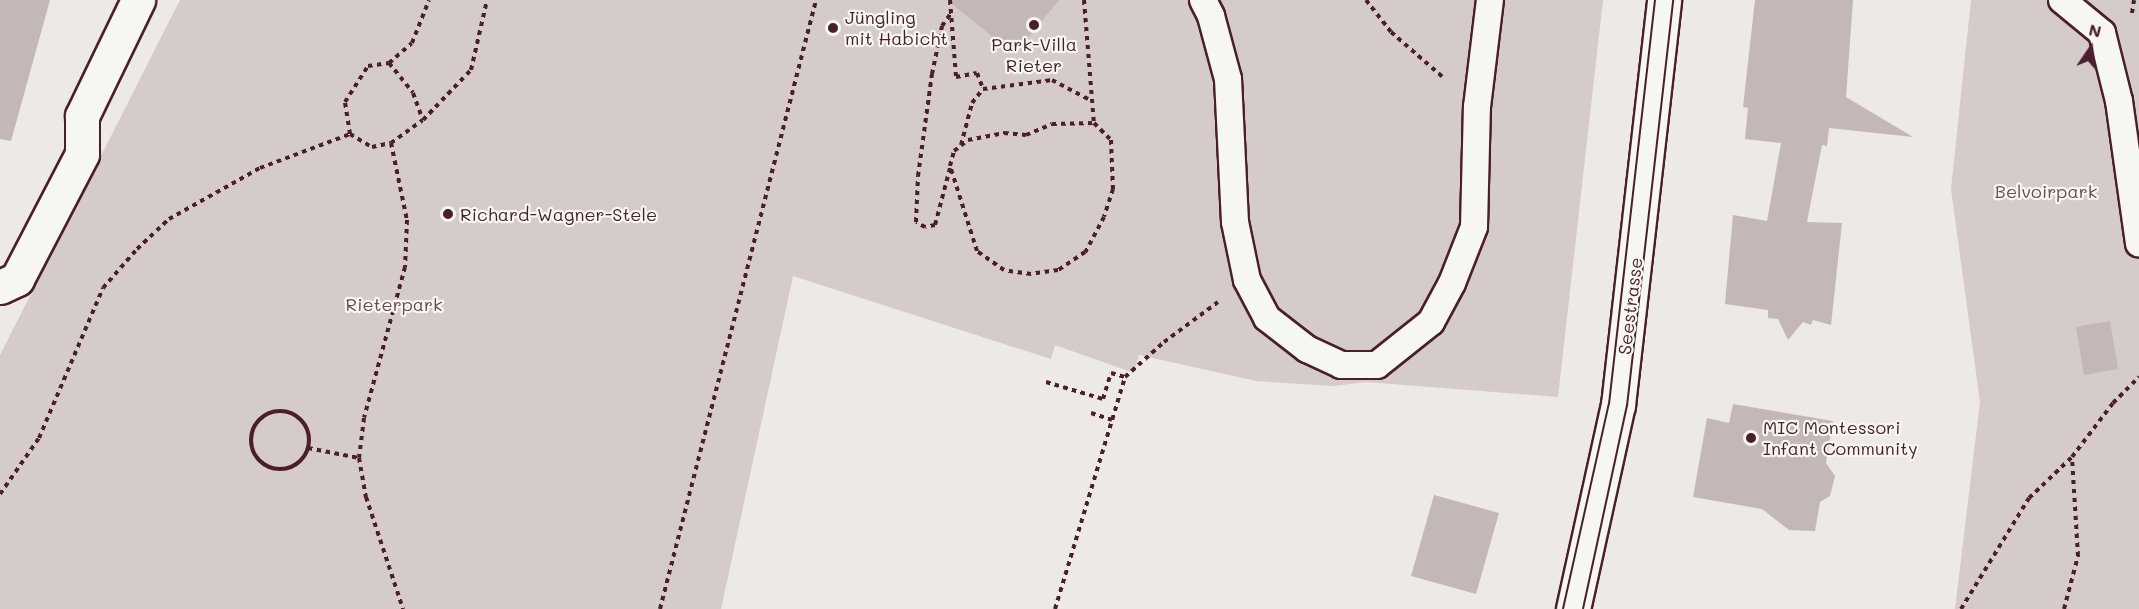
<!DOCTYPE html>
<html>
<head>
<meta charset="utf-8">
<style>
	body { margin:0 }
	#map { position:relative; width:2139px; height:609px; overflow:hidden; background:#ece9e6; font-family:Mali,sans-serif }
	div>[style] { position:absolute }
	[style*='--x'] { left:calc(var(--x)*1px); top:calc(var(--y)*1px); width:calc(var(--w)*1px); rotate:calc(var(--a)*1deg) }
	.green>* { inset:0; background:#d4cbca }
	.building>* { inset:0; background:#c4b7b7 }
	.path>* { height:4px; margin-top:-2px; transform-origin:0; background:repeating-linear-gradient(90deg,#4a1f2b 0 4.5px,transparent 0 9px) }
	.path>.ring { margin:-2px; padding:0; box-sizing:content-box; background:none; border:4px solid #4a1f2b; border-radius:50% }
	.roads { filter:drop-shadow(2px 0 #4a1f2b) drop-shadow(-2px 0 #4a1f2b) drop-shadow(0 2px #4a1f2b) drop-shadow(0 -2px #4a1f2b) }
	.service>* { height:26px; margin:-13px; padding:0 13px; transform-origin:13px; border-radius:13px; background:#f6f6f2 }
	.minor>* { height:33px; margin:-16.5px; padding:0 16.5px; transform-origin:16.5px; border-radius:16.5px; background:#f6f6f2 }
	.tertiary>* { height:33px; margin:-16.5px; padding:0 16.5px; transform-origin:16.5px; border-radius:16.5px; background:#f6f6f2 }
	.tram>* { height:1.5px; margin:-0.75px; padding:0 0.75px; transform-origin:0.75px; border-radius:0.75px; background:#4a1f2b }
	.dots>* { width:16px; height:16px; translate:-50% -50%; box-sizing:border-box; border:3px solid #f6f6f2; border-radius:50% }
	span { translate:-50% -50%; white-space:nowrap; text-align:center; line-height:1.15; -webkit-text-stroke:4.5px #f6f6f2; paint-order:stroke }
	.poi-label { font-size:18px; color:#4a1f2b }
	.left { translate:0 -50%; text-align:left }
	.park-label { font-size:18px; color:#6c4a53 }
	.street-label { font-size:18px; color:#4a1f2b }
	.north { position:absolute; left:2061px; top:18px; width:60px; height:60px; -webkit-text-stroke:4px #f6f6f2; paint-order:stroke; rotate:13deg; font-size:16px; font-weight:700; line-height:24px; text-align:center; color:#4a1f2b }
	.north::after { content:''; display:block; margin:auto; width:21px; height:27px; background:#4a1f2b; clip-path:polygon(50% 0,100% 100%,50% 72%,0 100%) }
</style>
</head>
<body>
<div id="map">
	<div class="green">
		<i style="clip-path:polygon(180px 0,1603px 0,1558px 397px,1366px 382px,1333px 386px,1256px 381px,1139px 355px,1134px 373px,1055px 345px,1051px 359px,793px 276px,721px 609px,0 609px,0 355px)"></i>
		<i style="clip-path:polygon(1971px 0,2139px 0,2139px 609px,1955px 609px,1980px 402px,1951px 189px)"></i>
	</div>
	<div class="building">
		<i style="clip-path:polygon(0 0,50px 0,11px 141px,0 139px)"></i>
		<i style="clip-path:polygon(947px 0,1059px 0,1023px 44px,1005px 47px)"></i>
		<i style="clip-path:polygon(1755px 0,1853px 0,1846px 97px,1913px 137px,1829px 128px,1827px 146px,1822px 145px,1807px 222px,1842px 223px,1831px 325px,1813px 320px,1811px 325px,1803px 322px,1788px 340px,1778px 319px,1768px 318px,1768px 310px,1725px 304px,1733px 215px,1767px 221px,1781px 143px,1745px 139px,1748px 108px,1743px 107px)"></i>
		<i style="clip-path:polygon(2110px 321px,2118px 369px,2084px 375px,2076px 327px)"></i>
		<i style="clip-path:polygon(1733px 404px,1833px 421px,1826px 463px,1835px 476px,1830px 496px,1820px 502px,1815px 531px,1789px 530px,1762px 509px,1693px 497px,1707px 418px,1729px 423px)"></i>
		<i style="clip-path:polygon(1434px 495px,1499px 513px,1476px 594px,1411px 576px)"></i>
	</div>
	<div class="path">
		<i style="--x:950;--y:0;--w:77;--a:85.5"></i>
		<i style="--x:956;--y:77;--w:21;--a:-11"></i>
		<i style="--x:977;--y:73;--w:17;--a:69"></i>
		<i style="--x:1084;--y:0;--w:123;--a:85.4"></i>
		<i style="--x:1094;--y:123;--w:24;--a:45"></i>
		<i style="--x:1111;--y:140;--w:49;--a:87.7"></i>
		<i style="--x:1113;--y:189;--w:29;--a:108"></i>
		<i style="--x:1104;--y:217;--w:40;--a:118"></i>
		<i style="--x:1085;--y:252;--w:32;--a:146"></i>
		<i style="--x:1058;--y:270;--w:27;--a:172"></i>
		<i style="--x:1031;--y:274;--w:27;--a:-172"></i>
		<i style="--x:1004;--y:270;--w:33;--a:-145"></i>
		<i style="--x:977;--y:251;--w:89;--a:-107.6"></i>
		<i style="--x:950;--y:166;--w:16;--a:-75"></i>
		<i style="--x:954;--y:151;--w:18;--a:-38"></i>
		<i style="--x:968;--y:140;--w:37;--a:-11"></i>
		<i style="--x:1004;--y:133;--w:22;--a:5"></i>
		<i style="--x:1026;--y:135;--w:28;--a:-23"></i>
		<i style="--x:1052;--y:124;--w:42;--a:-1.4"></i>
		<i style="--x:1366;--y:0;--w:41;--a:52"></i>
		<i style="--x:1391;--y:32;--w:70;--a:41"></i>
		<i style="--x:2132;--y:13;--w:13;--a:-81"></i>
		<i style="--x:389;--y:63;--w:30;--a:-41"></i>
		<i style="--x:412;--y:43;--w:46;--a:-68.4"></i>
		<i style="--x:350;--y:134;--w:32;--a:-99"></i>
		<i style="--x:345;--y:102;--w:43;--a:-57.4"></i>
		<i style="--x:368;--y:66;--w:21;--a:-8"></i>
		<i style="--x:389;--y:63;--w:38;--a:51"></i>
		<i style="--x:413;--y:93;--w:29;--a:70"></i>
		<i style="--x:391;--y:143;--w:79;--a:78.3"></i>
		<i style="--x:407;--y:220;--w:47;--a:92.4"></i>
		<i style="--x:405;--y:267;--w:156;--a:105.2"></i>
		<i style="--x:364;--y:418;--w:40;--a:97.1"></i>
		<i style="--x:359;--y:458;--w:40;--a:80"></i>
		<i style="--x:366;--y:497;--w:118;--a:71.7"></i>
		<i style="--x:961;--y:145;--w:43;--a:-75.3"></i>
		<i style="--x:972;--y:103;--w:18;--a:-52"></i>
		<i style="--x:983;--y:89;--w:70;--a:-7.4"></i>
		<i style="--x:1052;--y:80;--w:45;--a:27.7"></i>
		<i style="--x:950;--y:168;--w:59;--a:104.7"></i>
		<i style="--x:935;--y:225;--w:10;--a:169"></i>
		<i style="--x:925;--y:227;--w:10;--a:-151"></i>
		<i style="--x:916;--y:222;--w:46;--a:-87.5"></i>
		<i style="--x:918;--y:176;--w:103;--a:-82.2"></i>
		<i style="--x:932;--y:74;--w:49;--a:-78.2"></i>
		<i style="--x:942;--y:26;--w:16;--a:-55"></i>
		<i style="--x:1046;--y:382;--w:59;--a:16.6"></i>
		<i style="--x:1103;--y:399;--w:27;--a:-73"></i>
		<i style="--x:1111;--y:373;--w:15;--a:16"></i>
		<i class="ring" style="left:251px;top:411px;width:54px;height:54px"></i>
		<i style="--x:1091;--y:413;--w:22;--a:18"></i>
		<i style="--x:308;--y:448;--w:52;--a:11.1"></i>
		<i style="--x:0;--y:494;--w:68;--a:-55.1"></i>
		<i style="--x:39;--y:438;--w:163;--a:-66.9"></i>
		<i style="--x:103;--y:288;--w:52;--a:-48.9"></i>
		<i style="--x:137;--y:249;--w:44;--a:-43.2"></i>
		<i style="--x:169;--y:219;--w:104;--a:-29.3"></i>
		<i style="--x:260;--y:168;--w:96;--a:-20.7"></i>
		<i style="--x:350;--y:134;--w:26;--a:31"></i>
		<i style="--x:372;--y:147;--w:19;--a:-12"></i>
		<i style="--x:391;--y:143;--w:39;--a:-36"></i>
		<i style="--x:423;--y:120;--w:69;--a:-46.2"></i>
		<i style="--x:471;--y:70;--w:72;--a:-77.1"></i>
		<i style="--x:660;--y:609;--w:629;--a:-75.63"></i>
		<i style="--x:1055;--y:609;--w:242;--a:-73.2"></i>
		<i style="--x:1125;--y:377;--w:52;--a:-41.9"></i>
		<i style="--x:1164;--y:342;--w:67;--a:-36.5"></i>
		<i style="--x:1961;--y:609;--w:130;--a:-58.5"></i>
		<i style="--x:2029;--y:498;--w:59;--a:-43.6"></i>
		<i style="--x:2064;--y:609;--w:55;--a:-75.2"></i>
		<i style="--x:2078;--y:556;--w:99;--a:-93.5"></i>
		<i style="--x:2072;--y:457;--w:68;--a:-52.8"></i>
		<i style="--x:2113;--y:403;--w:37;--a:-45"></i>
	</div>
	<div class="roads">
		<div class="service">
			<i style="--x:1203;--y:0;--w:18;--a:63"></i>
			<i style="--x:1211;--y:16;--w:65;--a:74.9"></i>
			<i style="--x:1228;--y:79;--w:143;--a:87.2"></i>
			<i style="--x:1235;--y:222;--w:59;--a:78.3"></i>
			<i style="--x:1247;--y:280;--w:43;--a:62.2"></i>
			<i style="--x:1267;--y:318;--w:51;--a:37.8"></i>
			<i style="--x:1307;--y:349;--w:38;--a:25"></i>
			<i style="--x:1341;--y:365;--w:36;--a:0"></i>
			<i style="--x:1377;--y:365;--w:69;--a:-38.5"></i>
			<i style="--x:1431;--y:322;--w:44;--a:-61.7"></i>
			<i style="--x:1452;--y:283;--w:60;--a:-68.6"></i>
			<i style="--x:1474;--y:227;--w:120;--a:-88.6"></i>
			<i style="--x:1477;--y:107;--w:108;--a:-83.1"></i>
			<i style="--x:2062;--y:0;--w:52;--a:39.5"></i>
			<i style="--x:2102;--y:33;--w:70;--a:76"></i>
			<i style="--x:2119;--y:101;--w:144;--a:82"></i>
		</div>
		<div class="minor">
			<i style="--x:0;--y:287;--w:19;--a:-25"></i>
			<i style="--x:17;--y:279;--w:141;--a:-62.5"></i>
			<i style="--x:82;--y:154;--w:38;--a:-90"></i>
			<i style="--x:82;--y:116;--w:129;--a:-64.2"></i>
		</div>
		<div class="tertiary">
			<i style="--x:1573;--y:609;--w:209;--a:-77.6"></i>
			<i style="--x:1618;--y:405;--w:408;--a:-83.5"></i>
		</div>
	</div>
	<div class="tram">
		<i style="--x:1563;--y:609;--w:210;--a:-77.4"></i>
		<i style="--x:1609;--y:404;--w:407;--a:-83.5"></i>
		<i style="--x:1583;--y:609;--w:208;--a:-77.8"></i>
		<i style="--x:1627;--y:406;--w:409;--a:-83.5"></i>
	</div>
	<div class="dots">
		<i style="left:1034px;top:25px;background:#4a1f2b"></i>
		<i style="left:833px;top:28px;background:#4a1f2b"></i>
		<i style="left:448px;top:214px;background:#4a1f2b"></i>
		<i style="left:1751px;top:438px;background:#4a1f2b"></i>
	</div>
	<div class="poi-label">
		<span class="left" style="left:845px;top:28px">Jüngling<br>mit Habicht</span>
		<span style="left:1034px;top:55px">Park-Villa<br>Rieter</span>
		<span class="left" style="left:460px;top:214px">Richard-Wagner-Stele</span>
		<span class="left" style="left:1763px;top:438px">MIC Montessori<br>Infant Community</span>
	</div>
	<div class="park-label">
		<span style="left:2046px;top:191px">Belvoirpark</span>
		<span style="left:394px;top:304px">Rieterpark</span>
	</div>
	<div class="street-label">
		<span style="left:1630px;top:306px;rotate:-83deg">Seestrasse</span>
	</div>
	<div class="north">N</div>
</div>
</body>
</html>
